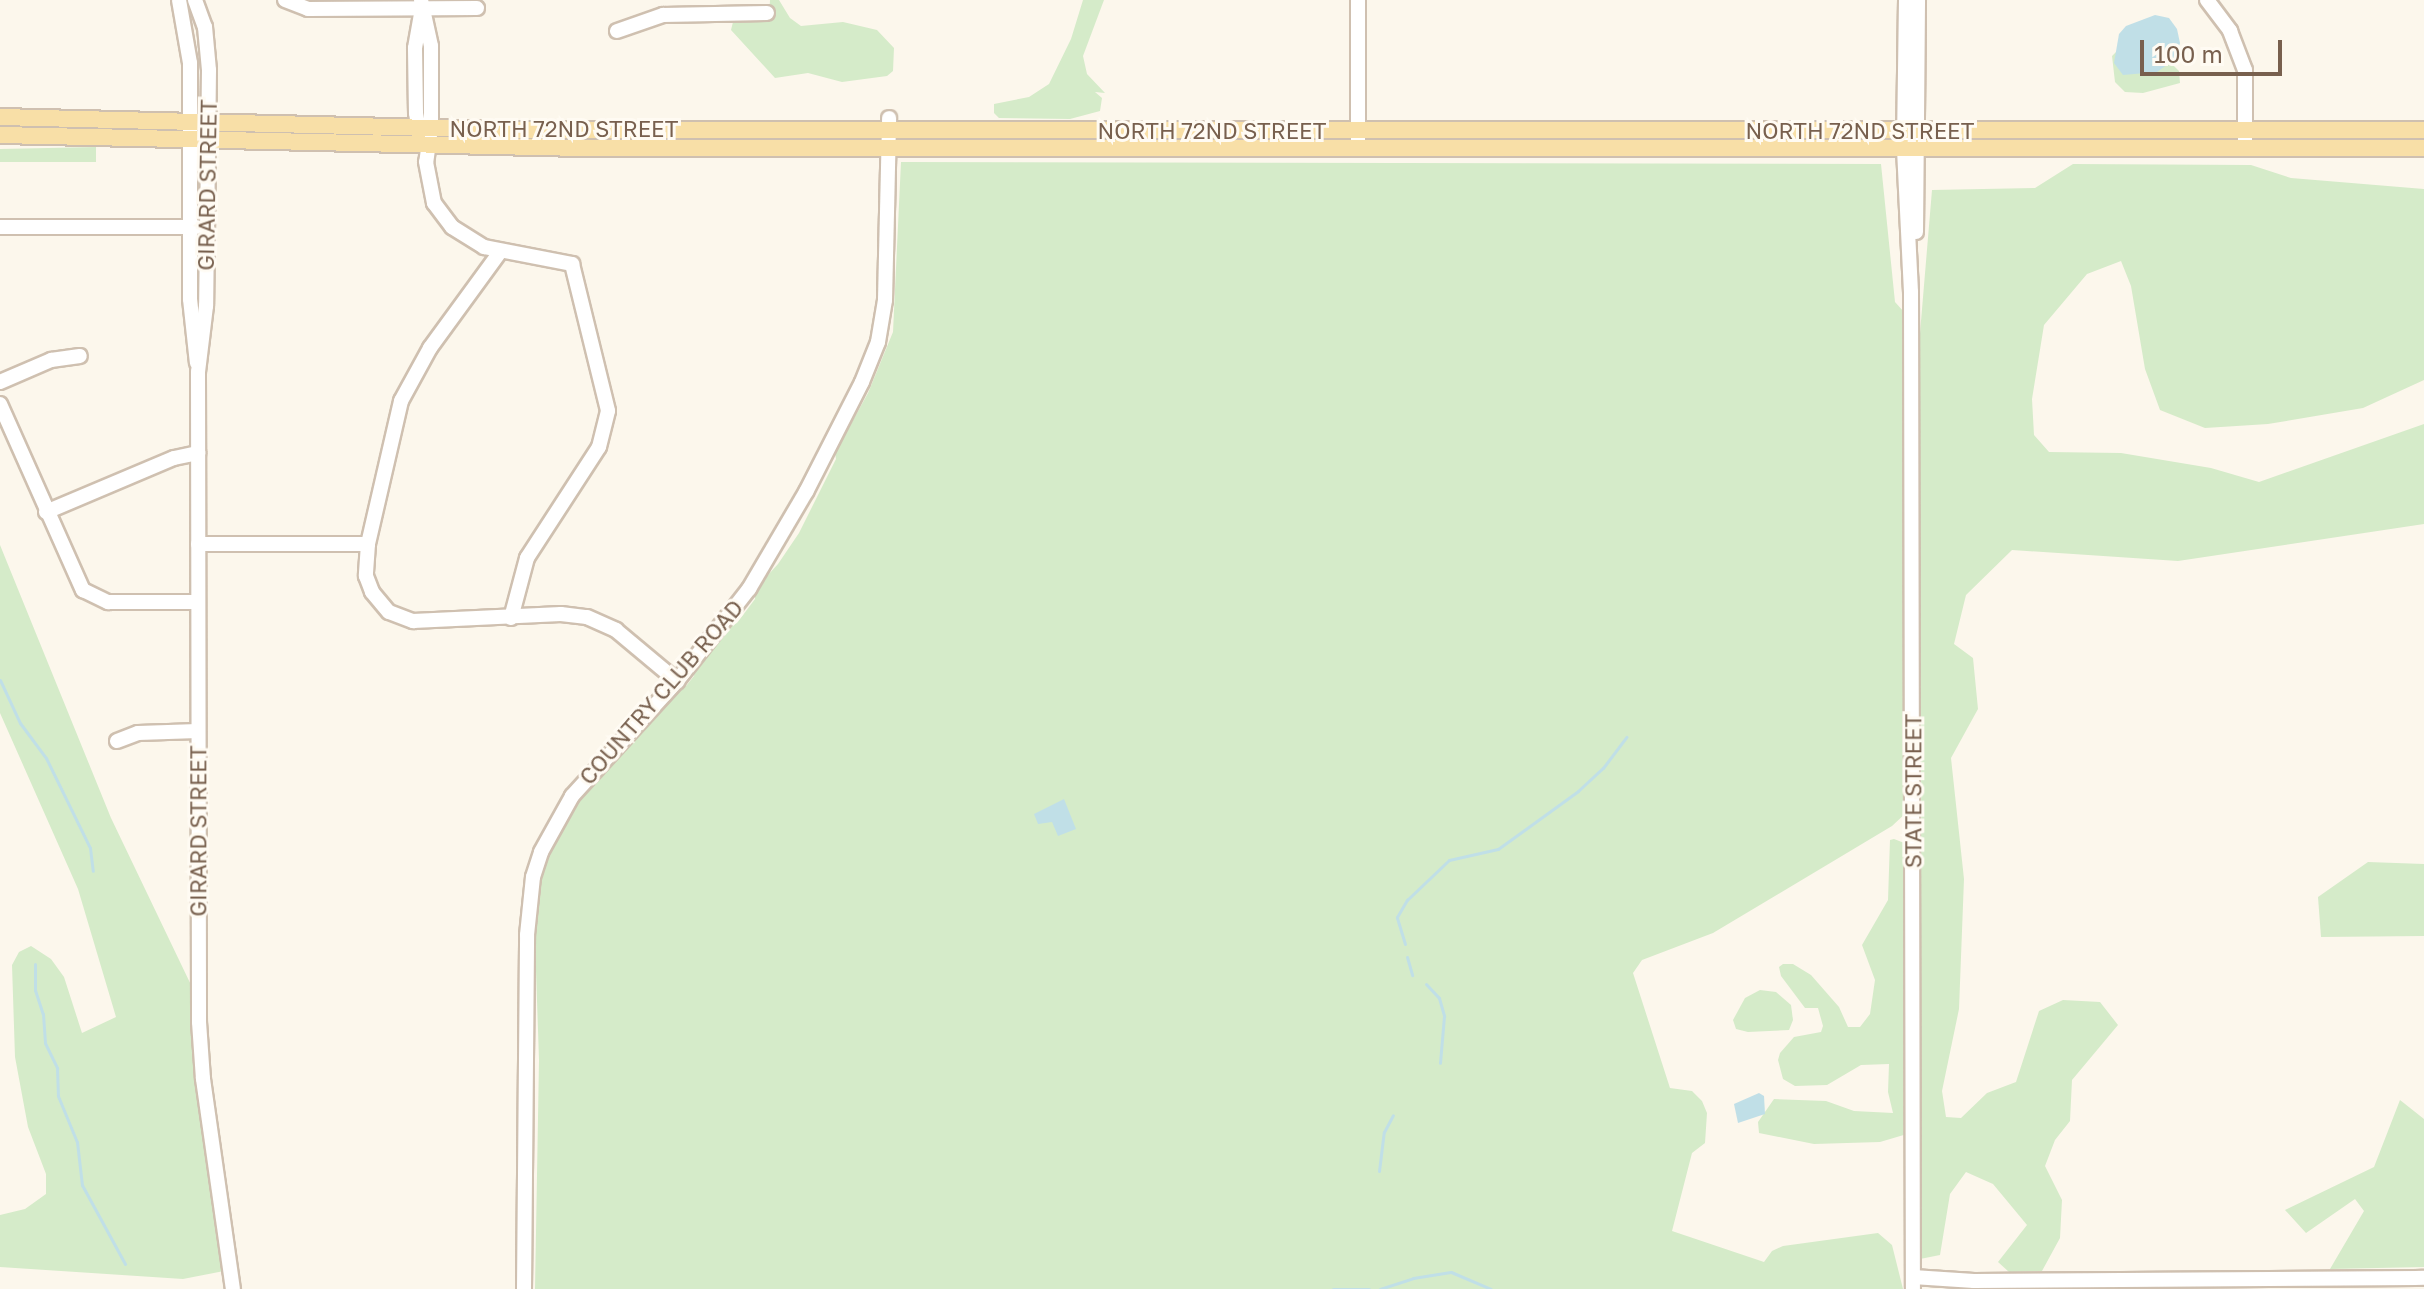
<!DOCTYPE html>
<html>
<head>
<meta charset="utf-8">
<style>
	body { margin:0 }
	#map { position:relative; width:2424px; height:1289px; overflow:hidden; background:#fcf7ec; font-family:"Golos Text",sans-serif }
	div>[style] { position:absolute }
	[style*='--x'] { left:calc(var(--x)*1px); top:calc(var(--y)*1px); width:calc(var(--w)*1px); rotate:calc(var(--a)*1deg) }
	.green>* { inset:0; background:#d5ebc9 }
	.water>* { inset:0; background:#c0dfe7 }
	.stream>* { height:3px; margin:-1.5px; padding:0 1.5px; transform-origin:1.5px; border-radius:1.5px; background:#c0dfe7 }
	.roads { filter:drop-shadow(2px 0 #cfc0b0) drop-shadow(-2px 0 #cfc0b0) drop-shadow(0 2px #cfc0b0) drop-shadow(0 -2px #cfc0b0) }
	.minor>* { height:14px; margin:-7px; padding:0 7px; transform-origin:7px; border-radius:7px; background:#fff }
	.major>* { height:16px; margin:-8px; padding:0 8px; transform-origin:8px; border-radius:8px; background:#f8dfa7 }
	span { translate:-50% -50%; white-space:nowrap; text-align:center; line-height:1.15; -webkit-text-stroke:6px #fffbf3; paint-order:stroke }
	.street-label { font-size:22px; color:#78604e }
	.scale { position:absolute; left:2140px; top:40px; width:142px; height:36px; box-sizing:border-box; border:4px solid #78604e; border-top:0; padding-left:10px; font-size:24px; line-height:28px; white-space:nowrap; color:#78604e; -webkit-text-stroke:6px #fffbf3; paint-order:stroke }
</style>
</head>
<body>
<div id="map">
	<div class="green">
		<i style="clip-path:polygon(770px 0,779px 0,790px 18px,801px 26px,843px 22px,877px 30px,894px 48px,893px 71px,887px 76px,842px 82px,808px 73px,775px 78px,731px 30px,733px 22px,746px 18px,769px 18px)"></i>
		<i style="clip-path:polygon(1083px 0,1104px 0,1083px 56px,1087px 74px,1105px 93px,1095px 92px,1102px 98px,1100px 111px,1070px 119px,999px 118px,994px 113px,994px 104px,1029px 97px,1049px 84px,1071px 39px)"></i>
		<i style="clip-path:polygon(2117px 51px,2131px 58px,2173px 65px,2179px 71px,2180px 83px,2143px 93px,2125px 92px,2115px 82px,2112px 56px)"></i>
		<i style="clip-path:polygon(96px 147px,96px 162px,0 162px,0 149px)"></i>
		<i style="clip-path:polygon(901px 162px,1881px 164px,1895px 302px,1904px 312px,1907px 327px,1907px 812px,1892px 826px,1713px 933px,1642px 960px,1633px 973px,1670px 1088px,1692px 1091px,1702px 1101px,1707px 1113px,1705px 1143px,1692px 1153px,1672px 1231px,1764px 1262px,1772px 1251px,1783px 1246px,1878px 1233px,1892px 1245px,1903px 1289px,535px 1289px,539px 1060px,534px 911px,537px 883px,560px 818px,681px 686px,686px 686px,694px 676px,695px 664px,730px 626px,737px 623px,755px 599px,755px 589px,778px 564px,799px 533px,836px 459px,835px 453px,868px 393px,893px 332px)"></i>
		<i style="clip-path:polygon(2073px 164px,2251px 165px,2291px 178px,2424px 189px,2424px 380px,2363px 408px,2268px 424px,2205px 428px,2160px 410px,2145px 369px,2131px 286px,2121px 261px,2087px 274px,2044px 325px,2032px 399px,2034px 435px,2049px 452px,2121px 453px,2211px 468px,2259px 482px,2424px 424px,2424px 524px,2178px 561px,2012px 550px,1966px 595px,1954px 644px,1973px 658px,1978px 709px,1951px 758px,1964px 879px,1959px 1009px,1942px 1091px,1946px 1117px,1961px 1118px,1987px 1093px,2016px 1082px,2039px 1011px,2063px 1000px,2100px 1002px,2118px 1025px,2072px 1080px,2070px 1121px,2055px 1140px,2045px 1166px,2062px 1200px,2060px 1238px,2042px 1271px,2009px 1272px,1998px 1262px,2027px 1225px,1993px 1184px,1966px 1172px,1950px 1194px,1940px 1255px,1920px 1259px,1920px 333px,1932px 190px,2035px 188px)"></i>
		<i style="clip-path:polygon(0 545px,111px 818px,192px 987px,194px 1072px,224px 1271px,183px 1279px,0 1267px,0 1215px,25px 1209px,46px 1194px,46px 1174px,28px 1127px,15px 1057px,12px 965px,19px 952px,31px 946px,51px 959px,64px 977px,82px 1033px,116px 1017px,78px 889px,0 713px)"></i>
		<i style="clip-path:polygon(1894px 839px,1907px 844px,1907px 1134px,1880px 1142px,1814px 1144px,1759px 1133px,1758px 1122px,1774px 1099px,1826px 1101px,1854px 1111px,1893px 1113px,1888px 1092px,1889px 1064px,1861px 1065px,1827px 1085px,1795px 1086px,1783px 1079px,1778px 1060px,1780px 1053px,1794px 1037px,1821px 1032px,1823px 1026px,1818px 1008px,1805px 1008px,1781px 976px,1779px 967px,1783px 964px,1793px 964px,1811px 975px,1839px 1007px,1848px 1027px,1860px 1027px,1870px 1014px,1875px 980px,1862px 945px,1888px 900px,1890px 840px)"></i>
		<i style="clip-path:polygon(2368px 862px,2424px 864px,2424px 936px,2321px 937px,2318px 897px)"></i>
		<i style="clip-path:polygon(1760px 990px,1776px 992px,1791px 1005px,1793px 1020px,1789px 1030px,1748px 1032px,1736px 1029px,1733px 1020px,1745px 998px)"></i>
		<i style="clip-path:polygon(2400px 1100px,2424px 1119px,2424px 1267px,2330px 1269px,2364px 1211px,2355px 1199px,2306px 1233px,2285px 1210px,2374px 1167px)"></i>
	</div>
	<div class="water">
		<i style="clip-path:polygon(2155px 15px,2169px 18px,2177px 29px,2180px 43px,2175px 59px,2157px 72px,2123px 75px,2114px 63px,2119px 34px,2126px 26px)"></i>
		<i style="clip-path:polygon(1064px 799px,1076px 829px,1058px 836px,1052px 822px,1038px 824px,1034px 814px)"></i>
		<i style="clip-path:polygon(1759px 1093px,1764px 1096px,1765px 1114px,1738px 1123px,1734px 1104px)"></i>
	</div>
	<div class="stream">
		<i style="--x:0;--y:680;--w:47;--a:65.1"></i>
		<i style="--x:20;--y:723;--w:44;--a:53.4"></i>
		<i style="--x:46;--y:758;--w:100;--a:63.9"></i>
		<i style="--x:90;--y:848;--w:23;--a:83"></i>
		<i style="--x:1405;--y:944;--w:28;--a:-107"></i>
		<i style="--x:1397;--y:917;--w:20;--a:-60"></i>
		<i style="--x:1407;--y:900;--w:58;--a:-43.6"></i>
		<i style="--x:1449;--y:860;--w:50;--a:-12.7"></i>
		<i style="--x:1498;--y:849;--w:99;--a:-35.9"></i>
		<i style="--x:1578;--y:791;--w:34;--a:-43"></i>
		<i style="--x:1603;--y:768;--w:39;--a:-53"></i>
		<i style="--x:1407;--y:957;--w:19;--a:74"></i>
		<i style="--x:35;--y:964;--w:26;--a:90"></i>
		<i style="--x:35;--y:990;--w:25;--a:72"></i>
		<i style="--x:43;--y:1014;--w:29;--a:86"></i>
		<i style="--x:45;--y:1043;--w:28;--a:64"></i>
		<i style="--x:57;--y:1068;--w:28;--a:88"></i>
		<i style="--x:58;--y:1096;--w:50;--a:67.6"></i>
		<i style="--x:77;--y:1142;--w:43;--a:83.4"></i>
		<i style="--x:82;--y:1185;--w:90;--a:61.4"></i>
		<i style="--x:1426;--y:984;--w:19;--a:47"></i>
		<i style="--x:1439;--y:998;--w:19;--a:74"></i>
		<i style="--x:1444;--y:1016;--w:47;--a:94.9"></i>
		<i style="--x:1379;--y:1171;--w:39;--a:-83"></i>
		<i style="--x:1384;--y:1132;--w:19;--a:-62"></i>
		<i style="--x:1333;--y:1289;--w:36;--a:0"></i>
		<i style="--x:1380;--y:1289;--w:35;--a:-18"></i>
		<i style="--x:1413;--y:1278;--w:38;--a:-9"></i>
		<i style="--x:1451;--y:1272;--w:43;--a:23"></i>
	</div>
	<div class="roads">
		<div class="minor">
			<i style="--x:179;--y:0;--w:64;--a:80.1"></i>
			<i style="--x:190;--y:63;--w:236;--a:90"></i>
			<i style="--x:190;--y:299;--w:64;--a:83.8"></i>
			<i style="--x:195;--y:0;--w:29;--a:70"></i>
			<i style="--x:205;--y:27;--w:43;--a:84.7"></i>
			<i style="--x:209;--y:70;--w:236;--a:90.7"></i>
			<i style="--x:206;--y:306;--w:66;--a:96.9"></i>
			<i style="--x:198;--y:372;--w:650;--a:89.91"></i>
			<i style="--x:199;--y:1022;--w:57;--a:86"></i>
			<i style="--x:203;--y:1079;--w:212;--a:81.9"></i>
			<i style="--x:285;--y:0;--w:25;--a:21"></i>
			<i style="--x:308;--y:9;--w:169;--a:-0.3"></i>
			<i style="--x:421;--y:0;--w:47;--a:77.7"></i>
			<i style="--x:431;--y:46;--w:82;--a:90"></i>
			<i style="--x:431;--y:128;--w:34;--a:98"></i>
			<i style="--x:426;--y:162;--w:42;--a:79"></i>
			<i style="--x:434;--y:203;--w:30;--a:53"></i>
			<i style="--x:452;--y:227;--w:38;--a:32"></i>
			<i style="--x:484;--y:247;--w:90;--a:10.9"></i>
			<i style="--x:572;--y:264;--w:151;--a:76.2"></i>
			<i style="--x:608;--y:411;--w:37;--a:104"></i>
			<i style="--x:599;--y:447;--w:132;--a:123"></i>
			<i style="--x:527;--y:558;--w:62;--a:104.9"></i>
			<i style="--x:1906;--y:0;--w:149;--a:90.8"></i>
			<i style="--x:1904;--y:149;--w:143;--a:87.2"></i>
			<i style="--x:1911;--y:292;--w:997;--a:89.89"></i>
			<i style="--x:2207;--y:0;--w:39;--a:53"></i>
			<i style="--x:2230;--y:31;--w:42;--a:69"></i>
			<i style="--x:2245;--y:70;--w:71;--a:90"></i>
			<i style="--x:617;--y:31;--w:49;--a:-19.2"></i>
			<i style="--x:663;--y:15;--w:104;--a:-1.1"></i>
			<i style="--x:420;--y:136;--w:23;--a:-100"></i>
			<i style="--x:416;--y:113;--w:65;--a:-90.9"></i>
			<i style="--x:415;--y:48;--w:39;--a:-80"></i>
			<i style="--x:1358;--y:140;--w:140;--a:-90"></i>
			<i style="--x:0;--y:227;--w:196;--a:0"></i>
			<i style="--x:1916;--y:232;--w:232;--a:-89.5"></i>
			<i style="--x:500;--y:252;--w:119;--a:126.1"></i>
			<i style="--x:430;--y:348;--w:60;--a:118.7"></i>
			<i style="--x:401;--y:401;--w:147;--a:103"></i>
			<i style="--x:368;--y:544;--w:32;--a:94"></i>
			<i style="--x:366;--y:576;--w:17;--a:69"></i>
			<i style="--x:372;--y:592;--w:26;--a:50"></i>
			<i style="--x:389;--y:612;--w:26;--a:21"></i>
			<i style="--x:413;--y:621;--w:148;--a:-2.7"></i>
			<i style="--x:561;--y:614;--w:26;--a:7"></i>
			<i style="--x:587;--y:617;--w:32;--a:24"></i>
			<i style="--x:616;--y:630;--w:80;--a:39.9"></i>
			<i style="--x:0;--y:382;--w:56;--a:-23.3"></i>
			<i style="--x:51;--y:360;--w:29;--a:-8"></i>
			<i style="--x:0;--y:404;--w:204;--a:66"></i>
			<i style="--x:83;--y:590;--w:28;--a:26"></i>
			<i style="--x:108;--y:602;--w:90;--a:0"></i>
			<i style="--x:46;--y:512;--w:139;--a:-22.9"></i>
			<i style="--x:174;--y:458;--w:25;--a:-12"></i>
			<i style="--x:198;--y:544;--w:170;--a:0"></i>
			<i style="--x:117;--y:741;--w:22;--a:-21"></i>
			<i style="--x:138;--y:733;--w:60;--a:-1.9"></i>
			<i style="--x:1913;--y:1277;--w:61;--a:3.8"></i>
			<i style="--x:1974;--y:1281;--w:450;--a:-0.4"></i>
			<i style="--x:524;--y:1289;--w:354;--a:-89.5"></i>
			<i style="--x:527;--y:935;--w:58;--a:-84.1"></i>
			<i style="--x:533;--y:877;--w:26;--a:-72"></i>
			<i style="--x:541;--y:852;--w:64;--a:-61"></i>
			<i style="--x:572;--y:796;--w:156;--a:-47.6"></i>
			<i style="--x:677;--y:681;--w:117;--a:-52"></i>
			<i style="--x:749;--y:589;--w:113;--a:-59.6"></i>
			<i style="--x:806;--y:492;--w:123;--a:-63"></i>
			<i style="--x:862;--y:382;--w:43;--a:-68.2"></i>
			<i style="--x:878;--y:342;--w:43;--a:-80.5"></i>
			<i style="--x:885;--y:300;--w:182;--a:-88.7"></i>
		</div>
		<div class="major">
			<i style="--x:0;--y:117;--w:510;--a:1.46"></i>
			<i style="--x:510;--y:130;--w:1914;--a:0"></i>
			<i style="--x:0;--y:135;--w:583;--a:1.28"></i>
			<i style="--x:583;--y:148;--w:1841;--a:0"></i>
		</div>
	</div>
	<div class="street-label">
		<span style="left:564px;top:129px">NORTH 72ND STREET</span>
		<span style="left:1212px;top:131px">NORTH 72ND STREET</span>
		<span style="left:1860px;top:131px">NORTH 72ND STREET</span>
		<span style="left:207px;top:185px;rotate:-89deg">GIRARD STREET</span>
		<span style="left:661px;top:692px;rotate:-49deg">COUNTRY CLUB ROAD</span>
		<span style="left:1913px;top:791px;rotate:-90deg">STATE STREET</span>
		<span style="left:198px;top:831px;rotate:-90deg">GIRARD STREET</span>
	</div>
	<div class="scale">100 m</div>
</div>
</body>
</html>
